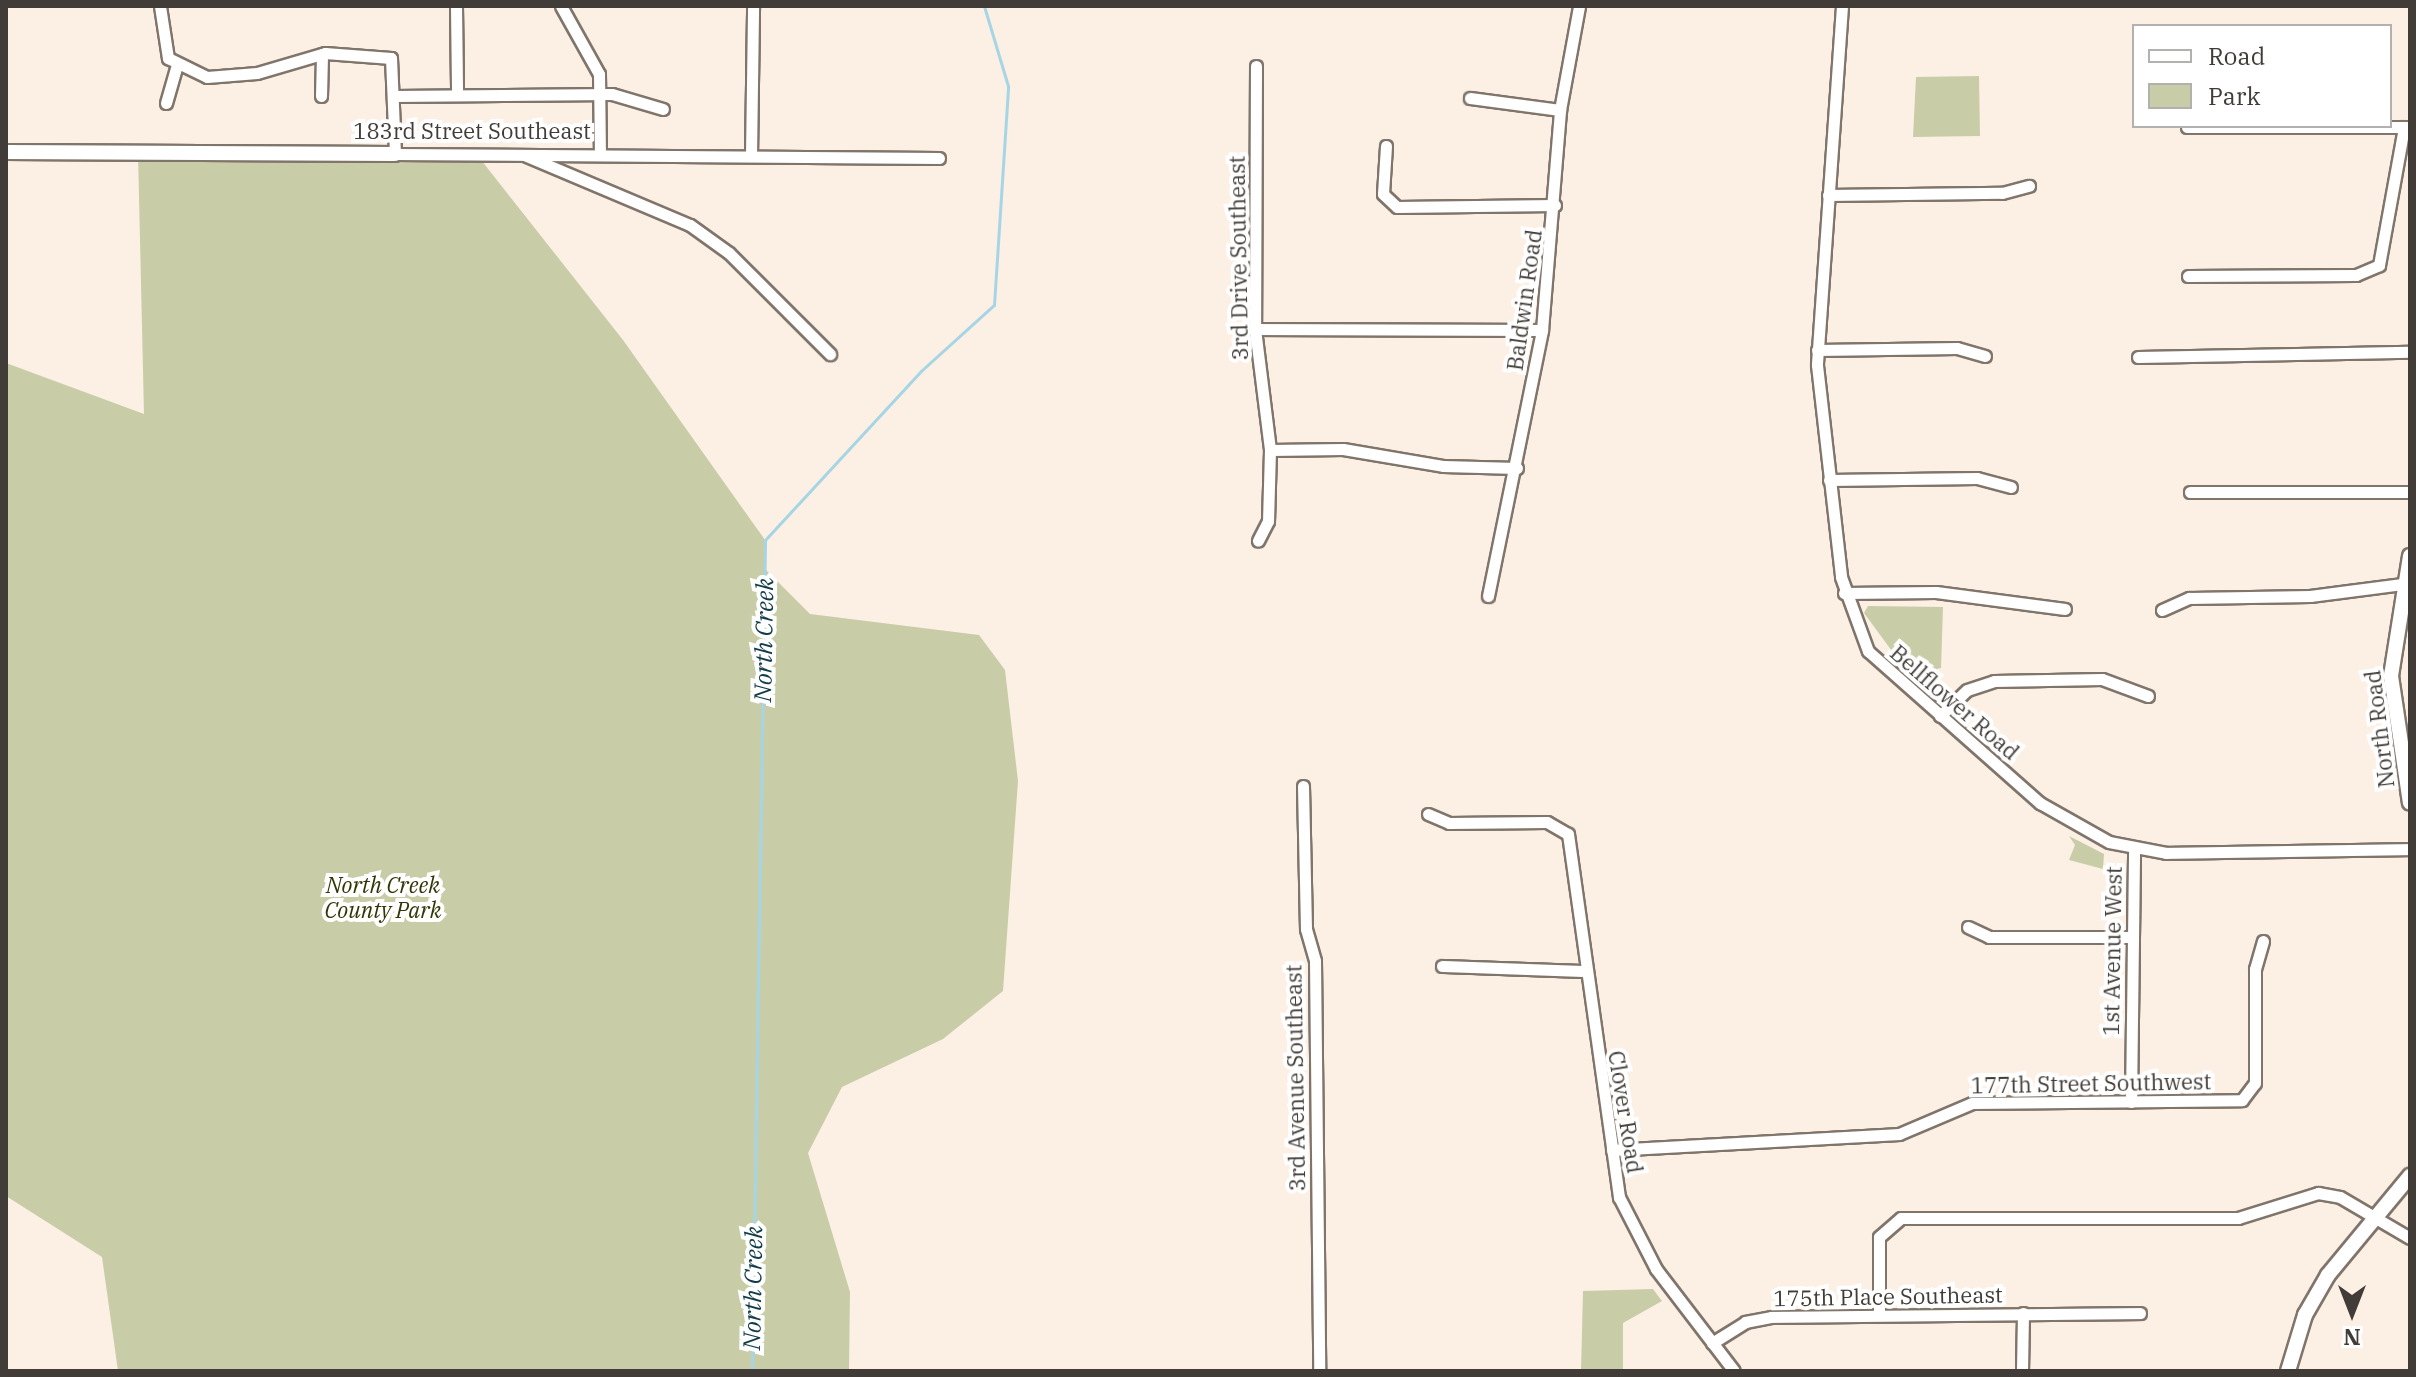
<!DOCTYPE html>
<html>
<head>
<meta charset="utf-8">
<style>
	body { margin:0 }
	#map { position:relative; width:2416px; height:1377px; overflow:hidden; background:#fcefe4; font-family:"IBM Plex Serif",serif }
	div>[style] { position:absolute }
	[style*='--x'] { left:calc(var(--x)*1px); top:calc(var(--y)*1px); width:calc(var(--w)*1px); rotate:calc(var(--a)*1deg) }
	.green>* { inset:0; background:#c8cda7 }
	.stream>* { height:3px; margin:-1.5px; padding:0 1.5px; transform-origin:1.5px; border-radius:1.5px; background:#a6d5e5 }
	.roads { filter:drop-shadow(2px 0 #80756b) drop-shadow(-2px 0 #80756b) drop-shadow(0 2px #80756b) drop-shadow(0 -2px #80756b) }
	.minor>* { height:11px; margin:-5.5px; padding:0 5.5px; transform-origin:5.5px; border-radius:5.5px; background:#fff }
	.tertiary>* { height:14px; margin:-7px; padding:0 7px; transform-origin:7px; border-radius:7px; background:#fff }
	span { translate:-50% -50%; white-space:nowrap; text-align:center; line-height:1.15; -webkit-text-stroke:8px #fff; paint-order:stroke }
	.street-label { font-size:22px; color:#413c37 }
	.park-label { font-size:22px; color:#323605; font-style:italic }
	.water-label { font-size:24px; color:#113b47; font-style:italic }
	.frame { position:absolute; inset:0; border:8px solid #413c37; pointer-events:none }
	.legend { position:absolute; left:2132px; top:24px; width:260px; height:104px; box-sizing:border-box; background:#fff; border:2px solid #b3b1af; margin:0; padding:10px 14px; list-style:none; font-size:24px; color:#413c37 }
	.legend li { display:flex; align-items:center; gap:16px; height:40px }
	.legend b { width:40px; border:2px solid #b3b1af }
	.north { position:absolute; left:2312px; top:1273px; width:80px; height:80px; -webkit-text-stroke:6px #fff; paint-order:stroke; rotate:180deg; font-size:22px; font-weight:700; line-height:32px; text-align:center; color:#413c37 }
	.north::after { content:''; display:block; margin:auto; width:28px; height:36px; background:#413c37; clip-path:polygon(50% 0,100% 100%,50% 72%,0 100%) }
</style>
</head>
<body>
<div id="map">
	<div class="green">
		<i style="clip-path:polygon(1979px 76px,1980px 136px,1913px 137px,1916px 77px)"></i>
		<i style="clip-path:polygon(474px 151px,623px 340px,765px 540px,765px 569px,810px 614px,979px 635px,1005px 670px,1018px 781px,1003px 991px,943px 1039px,842px 1087px,808px 1153px,850px 1292px,849px 1371px,118px 1371px,102px 1257px,6px 1196px,6px 363px,144px 414px,138px 153px)"></i>
		<i style="clip-path:polygon(1868px 606px,1943px 607px,1941px 668px,1916px 674px,1897px 658px,1864px 613px)"></i>
		<i style="clip-path:polygon(2069px 836px,2104px 854px,2103px 869px,2069px 860px,2075px 845px)"></i>
		<i style="clip-path:polygon(1653px 1289px,1662px 1301px,1623px 1323px,1623px 1371px,1581px 1371px,1583px 1291px)"></i>
	</div>
	<div class="stream">
		<i style="--x:752;--y:1371;--w:831;--a:-89.1"></i>
		<i style="--x:765;--y:540;--w:231;--a:-47.3"></i>
		<i style="--x:922;--y:370;--w:97;--a:-42.1"></i>
		<i style="--x:994;--y:305;--w:219;--a:-86.3"></i>
		<i style="--x:1008;--y:86;--w:84;--a:-106.7"></i>
	</div>
	<div class="roads">
		<div class="minor">
			<i style="--x:160;--y:6;--w:53;--a:81.3"></i>
			<i style="--x:168;--y:58;--w:43;--a:26"></i>
			<i style="--x:207;--y:77;--w:50;--a:-4.6"></i>
			<i style="--x:257;--y:73;--w:71;--a:-16.4"></i>
			<i style="--x:325;--y:53;--w:66;--a:4.3"></i>
			<i style="--x:391;--y:58;--w:96;--a:87.6"></i>
			<i style="--x:395;--y:154;--w:544;--a:0.42"></i>
			<i style="--x:456;--y:6;--w:87;--a:89.3"></i>
			<i style="--x:561;--y:6;--w:78;--a:60.8"></i>
			<i style="--x:599;--y:74;--w:79;--a:89.3"></i>
			<i style="--x:1842;--y:6;--w:360;--a:94"></i>
			<i style="--x:1817;--y:365;--w:213;--a:83.5"></i>
			<i style="--x:1841;--y:577;--w:79;--a:70"></i>
			<i style="--x:1868;--y:651;--w:230;--a:41.5"></i>
			<i style="--x:2040;--y:803;--w:79;--a:29.5"></i>
			<i style="--x:2109;--y:842;--w:58;--a:10.9"></i>
			<i style="--x:2166;--y:853;--w:244;--a:-0.9"></i>
			<i style="--x:1256;--y:66;--w:263;--a:90.2"></i>
			<i style="--x:1255;--y:329;--w:122;--a:82.9"></i>
			<i style="--x:1270;--y:450;--w:71;--a:91.6"></i>
			<i style="--x:1268;--y:521;--w:22;--a:117"></i>
			<i style="--x:321;--y:96;--w:42;--a:-88.6"></i>
			<i style="--x:395;--y:96;--w:217;--a:-0.5"></i>
			<i style="--x:612;--y:94;--w:53;--a:16.4"></i>
			<i style="--x:1470;--y:98;--w:91;--a:7.6"></i>
			<i style="--x:166;--y:103;--w:40;--a:-74"></i>
			<i style="--x:2187;--y:127;--w:223;--a:0"></i>
			<i style="--x:1386;--y:146;--w:48;--a:93.6"></i>
			<i style="--x:1383;--y:194;--w:19;--a:43"></i>
			<i style="--x:1397;--y:207;--w:158;--a:-0.7"></i>
			<i style="--x:524;--y:155;--w:180;--a:22.9"></i>
			<i style="--x:690;--y:225;--w:48;--a:35.7"></i>
			<i style="--x:729;--y:253;--w:143;--a:45"></i>
			<i style="--x:751;--y:156;--w:150;--a:-89.2"></i>
			<i style="--x:1828;--y:195;--w:174;--a:-0.7"></i>
			<i style="--x:2002;--y:193;--w:28;--a:-15"></i>
			<i style="--x:2188;--y:276;--w:168;--a:-0.3"></i>
			<i style="--x:2356;--y:275;--w:25;--a:-23"></i>
			<i style="--x:2379;--y:265;--w:140;--a:-79.7"></i>
			<i style="--x:1255;--y:329;--w:287;--a:0.2"></i>
			<i style="--x:1817;--y:350;--w:140;--a:-0.8"></i>
			<i style="--x:1957;--y:348;--w:29;--a:16"></i>
			<i style="--x:2138;--y:357;--w:272;--a:-1.1"></i>
			<i style="--x:1270;--y:450;--w:73;--a:-0.8"></i>
			<i style="--x:1343;--y:449;--w:101;--a:9.6"></i>
			<i style="--x:1443;--y:466;--w:74;--a:1.5"></i>
			<i style="--x:1829;--y:480;--w:148;--a:-0.8"></i>
			<i style="--x:1977;--y:478;--w:35;--a:15"></i>
			<i style="--x:2190;--y:492;--w:220;--a:0"></i>
			<i style="--x:1844;--y:593;--w:92;--a:-0.6"></i>
			<i style="--x:1936;--y:592;--w:130;--a:7.5"></i>
			<i style="--x:1488;--y:596;--w:271;--a:-78.5"></i>
			<i style="--x:1542;--y:330;--w:221;--a:-85.3"></i>
			<i style="--x:1560;--y:110;--w:106;--a:-79.6"></i>
			<i style="--x:2162;--y:610;--w:30;--a:-24"></i>
			<i style="--x:2189;--y:598;--w:121;--a:-0.9"></i>
			<i style="--x:2310;--y:596;--w:101;--a:-7.4"></i>
			<i style="--x:1940;--y:716;--w:37;--a:-44"></i>
			<i style="--x:1967;--y:690;--w:28;--a:-18"></i>
			<i style="--x:1994;--y:681;--w:108;--a:-1.1"></i>
			<i style="--x:2102;--y:679;--w:49;--a:20.3"></i>
			<i style="--x:1303;--y:786;--w:143;--a:88.8"></i>
			<i style="--x:1306;--y:929;--w:33;--a:74"></i>
			<i style="--x:1315;--y:961;--w:410;--a:89.4"></i>
			<i style="--x:1428;--y:814;--w:23;--a:23"></i>
			<i style="--x:1449;--y:823;--w:98;--a:-0.6"></i>
			<i style="--x:1547;--y:822;--w:24;--a:30"></i>
			<i style="--x:1568;--y:834;--w:367;--a:82"></i>
			<i style="--x:1619;--y:1197;--w:81;--a:62.8"></i>
			<i style="--x:1656;--y:1269;--w:128;--a:52.6"></i>
			<i style="--x:1968;--y:927;--w:23;--a:25"></i>
			<i style="--x:1989;--y:937;--w:140;--a:0"></i>
			<i style="--x:1442;--y:966;--w:142;--a:2"></i>
			<i style="--x:2131;--y:1102;--w:253;--a:-89.3"></i>
			<i style="--x:1612;--y:1150;--w:287;--a:-3.2"></i>
			<i style="--x:1899;--y:1134;--w:79;--a:-23"></i>
			<i style="--x:1972;--y:1103;--w:270;--a:-0.6"></i>
			<i style="--x:2242;--y:1100;--w:21;--a:-53"></i>
			<i style="--x:2255;--y:1083;--w:114;--a:-90"></i>
			<i style="--x:2255;--y:969;--w:29;--a:-74"></i>
			<i style="--x:1879;--y:1315;--w:78;--a:-90"></i>
			<i style="--x:1879;--y:1237;--w:29;--a:-41"></i>
			<i style="--x:1901;--y:1218;--w:337;--a:0"></i>
			<i style="--x:2238;--y:1218;--w:84;--a:-17.4"></i>
			<i style="--x:2318;--y:1193;--w:22;--a:10"></i>
			<i style="--x:2340;--y:1197;--w:81;--a:30.4"></i>
			<i style="--x:1712;--y:1343;--w:39;--a:-32"></i>
			<i style="--x:1745;--y:1322;--w:26;--a:-11"></i>
			<i style="--x:1771;--y:1317;--w:369;--a:-0.6"></i>
			<i style="--x:2022;--y:1371;--w:58;--a:-89"></i>
		</div>
		<div class="tertiary">
			<i style="--x:6;--y:152;--w:389;--a:0.3"></i>
			<i style="--x:2410;--y:556;--w:121;--a:99"></i>
			<i style="--x:2391;--y:676;--w:128;--a:81.5"></i>
			<i style="--x:2288;--y:1371;--w:59;--a:-73.1"></i>
			<i style="--x:2305;--y:1315;--w:46;--a:-60.1"></i>
			<i style="--x:2328;--y:1275;--w:129;--a:-50.4"></i>
		</div>
	</div>
	<div class="street-label">
		<span style="left:472px;top:131px">183rd Street Southeast</span>
		<span style="left:1238px;top:258px;rotate:-91deg">3rd Drive Southeast</span>
		<span style="left:1524px;top:300px;rotate:-82deg">Baldwin Road</span>
		<span style="left:1955px;top:702px;rotate:41deg">Bellflower Road</span>
		<span style="left:2379px;top:729px;rotate:-97deg">North Road</span>
		<span style="left:2112px;top:951px;rotate:-89deg">1st Avenue West</span>
		<span style="left:1295px;top:1078px;rotate:-91deg">3rd Avenue Southeast</span>
		<span style="left:2091px;top:1083px;rotate:-1deg">177th Street Southwest</span>
		<span style="left:1626px;top:1112px;rotate:81deg">Clover Road</span>
		<span style="left:1888px;top:1296px;rotate:-1deg">175th Place Southeast</span>
	</div>
	<div class="park-label">
		<span style="left:383px;top:897px">North Creek<br>County Park</span>
	</div>
	<div class="water-label">
		<span style="left:764px;top:640px;rotate:-89deg">North Creek</span>
		<span style="left:753px;top:1288px;rotate:-89deg">North Creek</span>
	</div>
	<div class="frame"></div>
	<ul class="legend">
	<li><b style="height:10px;background:#fff"></b>Road</li>
	<li><b style="height:22px;background:#c8cda7"></b>Park</li>
	</ul>
	<div class="north">N</div>
</div>
</body>
</html>
